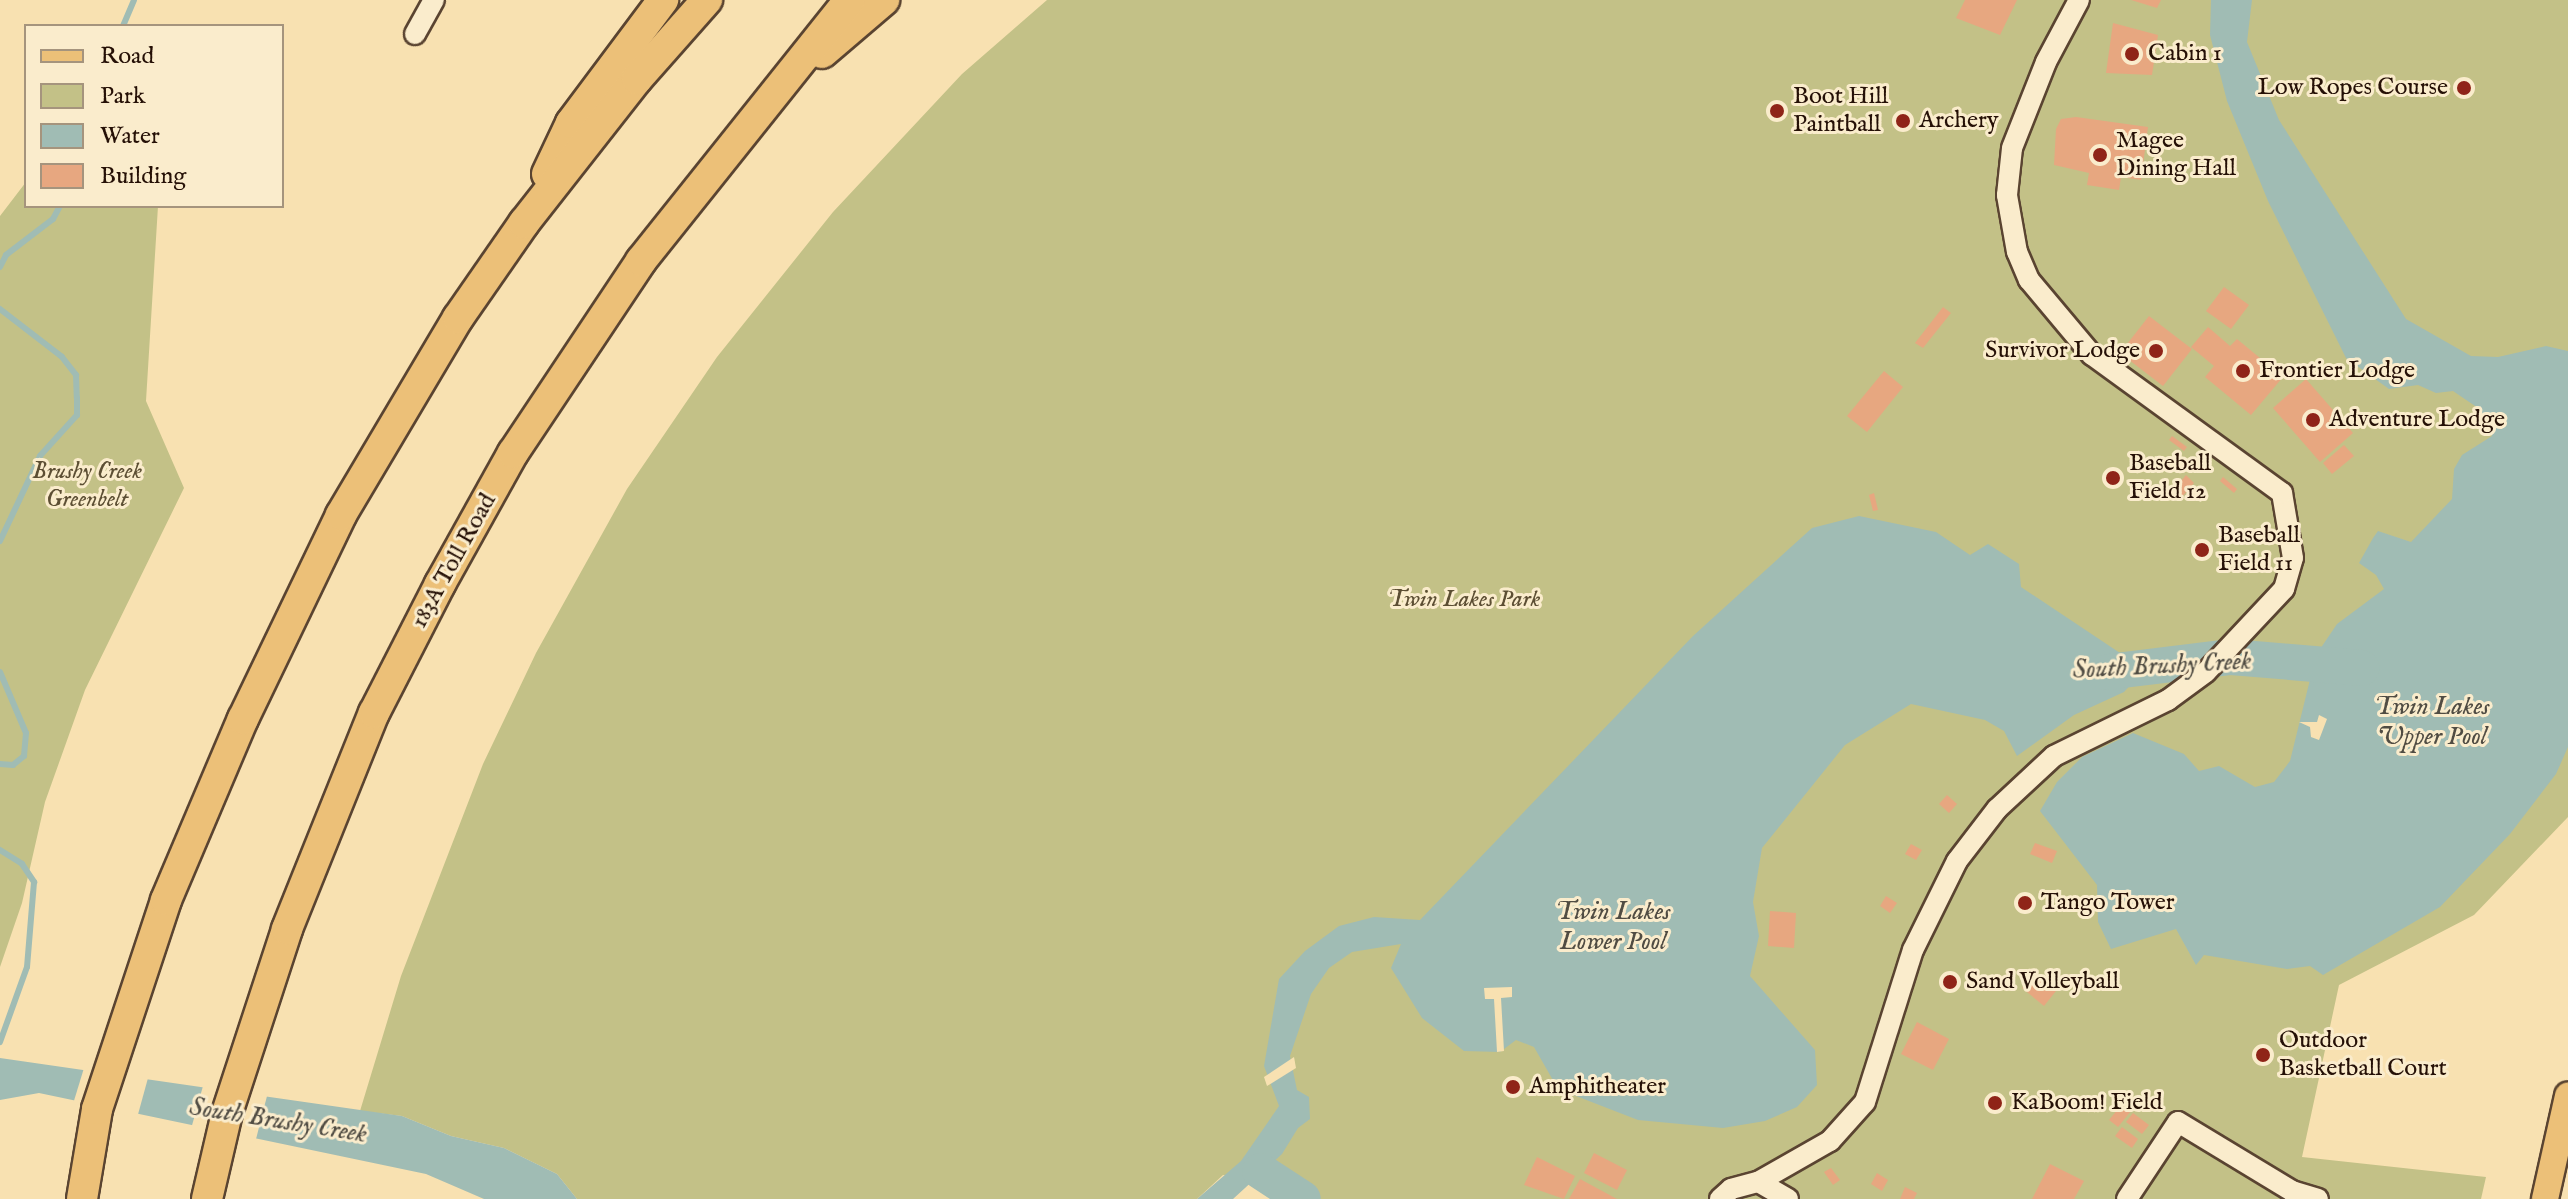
<!DOCTYPE html>
<html>
<head>
<meta charset="utf-8">
<style>
	body { margin:0 }
	#map { position:relative; width:2568px; height:1199px; overflow:hidden; background:#f8e1b1; font-family:"IM FELL English",serif }
	div>[style] { position:absolute }
	[style*='--x'] { left:calc(var(--x)*1px); top:calc(var(--y)*1px); width:calc(var(--w)*1px); rotate:calc(var(--a)*1deg) }
	.green>* { inset:0; background:#c3c187 }
	.water>* { inset:0; background:#a0bcb4 }
	.pier>* { inset:0; background:#f8e1b1 }
	.stream>* { height:6px; margin:-3px; padding:0 3px; transform-origin:3px; border-radius:3px; background:#a0bcb4 }
	.river>* { height:36px; margin:-18px; padding:0 18px; transform-origin:18px; border-radius:18px; background:#a0bcb4 }
	.building>* { inset:0; background:#e7a780 }
	.roads { filter:drop-shadow(2px 0 #5a4431) drop-shadow(-2px 0 #5a4431) drop-shadow(0 2px #5a4431) drop-shadow(0 -2px #5a4431) }
	.minor>* { height:20px; margin:-10px; padding:0 10px; transform-origin:10px; border-radius:10px; background:#faeccc }
	.major>* { height:26px; margin:-13px; padding:0 13px; transform-origin:13px; border-radius:13px; background:#ecc078 }
	.highway>* { height:30px; margin:-15px; padding:0 15px; transform-origin:15px; border-radius:15px; background:#ecc078 }
	.dots>* { width:22px; height:22px; translate:-50% -50%; box-sizing:border-box; border:4px solid #faeccc; border-radius:50% }
	span { translate:-50% -50%; white-space:nowrap; text-align:center; line-height:1.15; -webkit-text-stroke:6px #faeccc; paint-order:stroke }
	.poi-label { font-size:24px; color:#251006 }
	.left { translate:0 -50%; text-align:left }
	.right { translate:-100% -50%; text-align:right }
	.park-label { font-size:24px; color:#5c4e33; font-style:italic }
	.street-label { font-size:24px; color:#251006 }
	.water-label { font-size:26px; color:#504c43; font-style:italic }
	.legend { position:absolute; left:24px; top:24px; width:260px; height:184px; box-sizing:border-box; background:#faeccc; border:2px solid #a5947d; margin:0; padding:10px 14px; list-style:none; font-size:24px; color:#251006 }
	.legend li { display:flex; align-items:center; gap:16px; height:40px }
	.legend b { width:40px; border:2px solid #a5947d }
</style>
</head>
<body>
<div id="map">
	<div class="green">
		<i style="clip-path:polygon(1047px 0,2568px 0,2568px 817px,2474px 915px,2339px 985px,2302px 1157px,2486px 1177px,2481px 1199px,1281px 1199px,1254px 1179px,1223px 1175px,1197px 1199px,577px 1199px,557px 1174px,504px 1148px,451px 1136px,402px 1116px,360px 1111px,401px 976px,483px 764px,536px 653px,627px 489px,717px 357px,833px 212px,962px 74px)"></i>
		<i style="clip-path:polygon(26px 182px,26px 206px,158px 206px,146px 401px,184px 488px,85px 690px,45px 802px,22px 903px,0 967px,0 216px)"></i>
	</div>
	<div class="water">
		<i style="clip-path:polygon(2211px 0,2252px 0,2247px 42px,2279px 120px,2406px 319px,2471px 356px,2498px 357px,2546px 346px,2568px 351px,2568px 747px,2556px 774px,2510px 834px,2440px 907px,2323px 975px,2310px 966px,2287px 969px,2204px 955px,2196px 965px,2176px 929px,2111px 949px,2098px 922px,2097px 885px,2040px 811px,2057px 782px,2082px 757px,2133px 733px,2184px 754px,2199px 771px,2219px 766px,2255px 787px,2274px 782px,2290px 761px,2316px 655px,2337px 624px,2384px 589px,2376px 575px,2359px 563px,2373px 538px,2378px 531px,2411px 542px,2452px 499px,2454px 469px,2462px 455px,2492px 436px,2478px 408px,2453px 391px,2436px 393px,2418px 385px,2389px 389px,2346px 358px,2268px 201px,2227px 101px,2210px 35px)"></i>
		<i style="clip-path:polygon(1859px 516px,1936px 532px,1970px 555px,1988px 544px,2019px 564px,2021px 587px,2129px 659px,2155px 661px,2146px 682px,2136px 679px,2124px 692px,2074px 715px,2017px 756px,2004px 731px,1985px 720px,1911px 704px,1845px 745px,1762px 848px,1753px 902px,1759px 936px,1750px 976px,1815px 1050px,1817px 1085px,1797px 1107px,1765px 1121px,1723px 1128px,1638px 1120px,1558px 1089px,1534px 1047px,1516px 1040px,1500px 1052px,1464px 1051px,1422px 1018px,1391px 968px,1401px 944px,1352px 952px,1329px 968px,1311px 994px,1290px 1056px,1297px 1090px,1309px 1097px,1310px 1119px,1298px 1128px,1282px 1154px,1233px 1199px,1197px 1199px,1241px 1161px,1279px 1106px,1264px 1066px,1279px 979px,1305px 951px,1339px 926px,1374px 917px,1420px 920px,1693px 636px,1812px 528px)"></i>
		<i style="clip-path:polygon(0 1058px,402px 1116px,451px 1136px,504px 1148px,557px 1174px,577px 1199px,484px 1199px,426px 1174px,39px 1093px,0 1100px)"></i>
	</div>
	<div class="pier">
		<i style="clip-path:polygon(2319px 715px,2327px 719px,2319px 740px,2311px 737px,2310px 727px,2299px 722px,2317px 722px)"></i>
		<i style="clip-path:polygon(1512px 987px,1512px 997px,1501px 998px,1504px 1051px,1497px 1052px,1494px 999px,1485px 999px,1484px 988px)"></i>
		<i style="clip-path:polygon(1294px 1057px,1296px 1068px,1267px 1086px,1264px 1077px)"></i>
		<i style="clip-path:polygon(84px 1068px,148px 1078px,137px 1118px,73px 1104px)"></i>
		<i style="clip-path:polygon(203px 1086px,267px 1096px,255px 1143px,191px 1129px)"></i>
	</div>
	<div class="stream">
		<i style="--x:123;--y:26;--w:28;--a:-67"></i>
		<i style="--x:0;--y:267;--w:13;--a:-63"></i>
		<i style="--x:6;--y:255;--w:59;--a:-37.5"></i>
		<i style="--x:53;--y:219;--w:15;--a:-62"></i>
		<i style="--x:0;--y:309;--w:78;--a:37.7"></i>
		<i style="--x:62;--y:357;--w:23;--a:52"></i>
		<i style="--x:76;--y:375;--w:23;--a:88"></i>
		<i style="--x:77;--y:398;--w:17;--a:90"></i>
		<i style="--x:77;--y:415;--w:55;--a:132.1"></i>
		<i style="--x:40;--y:456;--w:94;--a:115.2"></i>
		<i style="--x:0;--y:672;--w:66;--a:66.9"></i>
		<i style="--x:26;--y:733;--w:23;--a:95"></i>
		<i style="--x:24;--y:756;--w:14;--a:141"></i>
		<i style="--x:13;--y:765;--w:13;--a:-176"></i>
		<i style="--x:0;--y:850;--w:26;--a:32"></i>
		<i style="--x:22;--y:864;--w:22;--a:56"></i>
		<i style="--x:34;--y:882;--w:85;--a:94.7"></i>
		<i style="--x:27;--y:967;--w:80;--a:109.8"></i>
	</div>
	<div class="river">
		<i style="--x:2107;--y:672;--w:125;--a:-6.9"></i>
		<i style="--x:2231;--y:657;--w:131;--a:4.8"></i>
		<i style="--x:1260;--y:1171;--w:51;--a:33.1"></i>
	</div>
	<div class="building">
		<i style="clip-path:polygon(1965px 0,2017px 0,2000px 35px,1956px 18px)"></i>
		<i style="clip-path:polygon(2131px 0,2161px 0,2157px 8px)"></i>
		<i style="clip-path:polygon(2113px 23px,2158px 35px,2152px 75px,2106px 73px)"></i>
		<i style="clip-path:polygon(2076px 117px,2148px 127px,2141px 180px,2121px 177px,2119px 190px,2087px 185px,2089px 173px,2054px 165px,2056px 129px,2061px 119px)"></i>
		<i style="clip-path:polygon(2224px 287px,2249px 305px,2231px 329px,2206px 311px)"></i>
		<i style="clip-path:polygon(1943px 307px,1951px 313px,1923px 348px,1915px 343px)"></i>
		<i style="clip-path:polygon(2149px 316px,2192px 349px,2163px 386px,2120px 353px)"></i>
		<i style="clip-path:polygon(2208px 327px,2230px 346px,2237px 339px,2283px 377px,2251px 415px,2205px 377px,2214px 366px,2191px 347px)"></i>
		<i style="clip-path:polygon(1884px 371px,1903px 387px,1867px 432px,1847px 416px)"></i>
		<i style="clip-path:polygon(2306px 379px,2353px 433px,2320px 462px,2273px 408px)"></i>
		<i style="clip-path:polygon(2172px 436px,2187px 447px,2184px 451px,2169px 440px)"></i>
		<i style="clip-path:polygon(2344px 445px,2354px 456px,2332px 474px,2323px 463px)"></i>
		<i style="clip-path:polygon(2186px 475px,2194px 483px,2182px 497px,2174px 490px)"></i>
		<i style="clip-path:polygon(2223px 477px,2237px 489px,2234px 493px,2220px 481px)"></i>
		<i style="clip-path:polygon(1874px 493px,1878px 510px,1873px 511px,1869px 495px)"></i>
		<i style="clip-path:polygon(1947px 795px,1957px 804px,1949px 813px,1939px 804px)"></i>
		<i style="clip-path:polygon(2035px 843px,2057px 851px,2052px 863px,2030px 854px)"></i>
		<i style="clip-path:polygon(1911px 844px,1922px 850px,1916px 860px,1905px 854px)"></i>
		<i style="clip-path:polygon(1886px 896px,1897px 903px,1890px 913px,1880px 906px)"></i>
		<i style="clip-path:polygon(1770px 911px,1796px 913px,1794px 948px,1768px 946px)"></i>
		<i style="clip-path:polygon(2033px 974px,2056px 991px,2044px 1006px,2022px 988px)"></i>
		<i style="clip-path:polygon(1917px 1022px,1949px 1039px,1933px 1070px,1901px 1054px)"></i>
		<i style="clip-path:polygon(2122px 1104px,2131px 1111px,2118px 1127px,2109px 1120px)"></i>
		<i style="clip-path:polygon(2133px 1113px,2149px 1125px,2142px 1134px,2126px 1122px)"></i>
		<i style="clip-path:polygon(2122px 1127px,2138px 1139px,2132px 1148px,2115px 1136px)"></i>
		<i style="clip-path:polygon(1594px 1153px,1627px 1170px,1617px 1190px,1584px 1173px)"></i>
		<i style="clip-path:polygon(1537px 1157px,1575px 1176px,1564px 1199px,1524px 1185px)"></i>
		<i style="clip-path:polygon(2050px 1164px,2084px 1181px,2074px 1199px,2032px 1199px)"></i>
		<i style="clip-path:polygon(1831px 1168px,1840px 1180px,1833px 1185px,1824px 1172px)"></i>
		<i style="clip-path:polygon(1877px 1173px,1888px 1180px,1882px 1191px,1871px 1184px)"></i>
		<i style="clip-path:polygon(1580px 1179px,1617px 1199px,1569px 1199px)"></i>
		<i style="clip-path:polygon(1905px 1187px,1917px 1193px,1914px 1199px,1900px 1199px)"></i>
	</div>
	<div class="roads">
		<div class="minor">
			<i style="--x:415;--y:34;--w:39;--a:-61"></i>
			<i style="--x:1720;--y:1199;--w:15;--a:-42"></i>
			<i style="--x:1731;--y:1189;--w:28;--a:-15"></i>
			<i style="--x:1788;--y:1199;--w:34;--a:-150"></i>
			<i style="--x:1758;--y:1182;--w:83;--a:-29.7"></i>
			<i style="--x:1830;--y:1141;--w:52;--a:-48.1"></i>
			<i style="--x:1865;--y:1102;--w:159;--a:-72.5"></i>
			<i style="--x:1913;--y:950;--w:99;--a:-63.7"></i>
			<i style="--x:1957;--y:861;--w:66;--a:-52.4"></i>
			<i style="--x:1997;--y:809;--w:78;--a:-42.9"></i>
			<i style="--x:2054;--y:756;--w:127;--a:-26.2"></i>
			<i style="--x:2168;--y:700;--w:47;--a:-36.4"></i>
			<i style="--x:2206;--y:672;--w:114;--a:-46.8"></i>
			<i style="--x:2284;--y:589;--w:32;--a:-74"></i>
			<i style="--x:2293;--y:558;--w:66;--a:-99.6"></i>
			<i style="--x:2282;--y:493;--w:235;--a:-144"></i>
			<i style="--x:2092;--y:355;--w:98;--a:-130"></i>
			<i style="--x:2029;--y:280;--w:30;--a:-113"></i>
			<i style="--x:2017;--y:252;--w:58;--a:-100"></i>
			<i style="--x:2007;--y:195;--w:47;--a:-83.9"></i>
			<i style="--x:2012;--y:148;--w:92;--a:-68.4"></i>
			<i style="--x:2046;--y:62;--w:70;--a:-62"></i>
			<i style="--x:2127;--y:1199;--w:92;--a:-56.5"></i>
			<i style="--x:2178;--y:1122;--w:133;--a:31.2"></i>
			<i style="--x:2292;--y:1191;--w:27;--a:17"></i>
		</div>
		<div class="major">
			<i style="--x:2545;--y:1199;--w:106;--a:-77.4"></i>
		</div>
		<div class="highway">
			<i style="--x:822;--y:53;--w:82;--a:-40.5"></i>
			<i style="--x:547;--y:174;--w:56;--a:-64.8"></i>
			<i style="--x:571;--y:123;--w:154;--a:-53.2"></i>
			<i style="--x:82;--y:1199;--w:91;--a:-80.5"></i>
			<i style="--x:97;--y:1109;--w:220;--a:-71.7"></i>
			<i style="--x:166;--y:900;--w:197;--a:-67"></i>
			<i style="--x:243;--y:719;--w:226;--a:-64.3"></i>
			<i style="--x:341;--y:515;--w:229;--a:-59.3"></i>
			<i style="--x:458;--y:318;--w:116;--a:-55.2"></i>
			<i style="--x:524;--y:223;--w:183;--a:-51.9"></i>
			<i style="--x:637;--y:79;--w:106;--a:-48.5"></i>
			<i style="--x:207;--y:1199;--w:88;--a:-76.9"></i>
			<i style="--x:227;--y:1113;--w:194;--a:-71.9"></i>
			<i style="--x:287;--y:929;--w:233;--a:-68.1"></i>
			<i style="--x:374;--y:713;--w:145;--a:-62.9"></i>
			<i style="--x:440;--y:584;--w:150;--a:-60.9"></i>
			<i style="--x:513;--y:453;--w:231;--a:-56.3"></i>
			<i style="--x:641;--y:261;--w:334;--a:-51.4"></i>
		</div>
	</div>
	<div class="dots">
		<i style="left:2132px;top:54px;background:#8f2418"></i>
		<i style="left:2464px;top:88px;background:#8f2418"></i>
		<i style="left:1777px;top:111px;background:#8f2418"></i>
		<i style="left:1903px;top:121px;background:#8f2418"></i>
		<i style="left:2100px;top:155px;background:#8f2418"></i>
		<i style="left:2156px;top:351px;background:#8f2418"></i>
		<i style="left:2243px;top:371px;background:#8f2418"></i>
		<i style="left:2313px;top:420px;background:#8f2418"></i>
		<i style="left:2113px;top:478px;background:#8f2418"></i>
		<i style="left:2202px;top:550px;background:#8f2418"></i>
		<i style="left:2025px;top:903px;background:#8f2418"></i>
		<i style="left:1950px;top:982px;background:#8f2418"></i>
		<i style="left:2263px;top:1055px;background:#8f2418"></i>
		<i style="left:1513px;top:1087px;background:#8f2418"></i>
		<i style="left:1995px;top:1103px;background:#8f2418"></i>
	</div>
	<div class="poi-label">
		<span class="left" style="left:2148px;top:54px">Cabin 1</span>
		<span class="right" style="left:2448px;top:88px">Low Ropes Course</span>
		<span class="left" style="left:1793px;top:111px">Boot Hill<br>Paintball</span>
		<span class="left" style="left:1919px;top:121px">Archery</span>
		<span class="left" style="left:2116px;top:155px">Magee<br>Dining Hall</span>
		<span class="right" style="left:2140px;top:351px">Survivor Lodge</span>
		<span class="left" style="left:2259px;top:371px">Frontier Lodge</span>
		<span class="left" style="left:2329px;top:420px">Adventure Lodge</span>
		<span class="left" style="left:2129px;top:478px">Baseball<br>Field 12</span>
		<span class="left" style="left:2218px;top:550px">Baseball<br>Field 11</span>
		<span class="left" style="left:2041px;top:903px">Tango Tower</span>
		<span class="left" style="left:1966px;top:982px">Sand Volleyball</span>
		<span class="left" style="left:2279px;top:1055px">Outdoor<br>Basketball Court</span>
		<span class="left" style="left:1529px;top:1087px">Amphitheater</span>
		<span class="left" style="left:2011px;top:1103px">KaBoom! Field</span>
	</div>
	<div class="park-label">
		<span style="left:87px;top:486px">Brushy Creek<br>Greenbelt</span>
		<span style="left:1464px;top:600px">Twin Lakes Park</span>
	</div>
	<div class="street-label">
		<span style="left:454px;top:561px;rotate:-61deg">183A Toll Road</span>
	</div>
	<div class="water-label">
		<span style="left:2162px;top:666px;rotate:-3deg">South Brushy Creek</span>
		<span style="left:2432px;top:722px">Twin Lakes<br>Upper Pool</span>
		<span style="left:1613px;top:927px">Twin Lakes<br>Lower Pool</span>
		<span style="left:278px;top:1121px;rotate:9deg">South Brushy Creek</span>
	</div>
	<ul class="legend">
	<li><b style="height:10px;background:#ecc078"></b>Road</li>
	<li><b style="height:22px;background:#c3c187"></b>Park</li>
	<li><b style="height:22px;background:#a0bcb4"></b>Water</li>
	<li><b style="height:22px;background:#e7a780"></b>Building</li>
	</ul>
</div>
</body>
</html>
